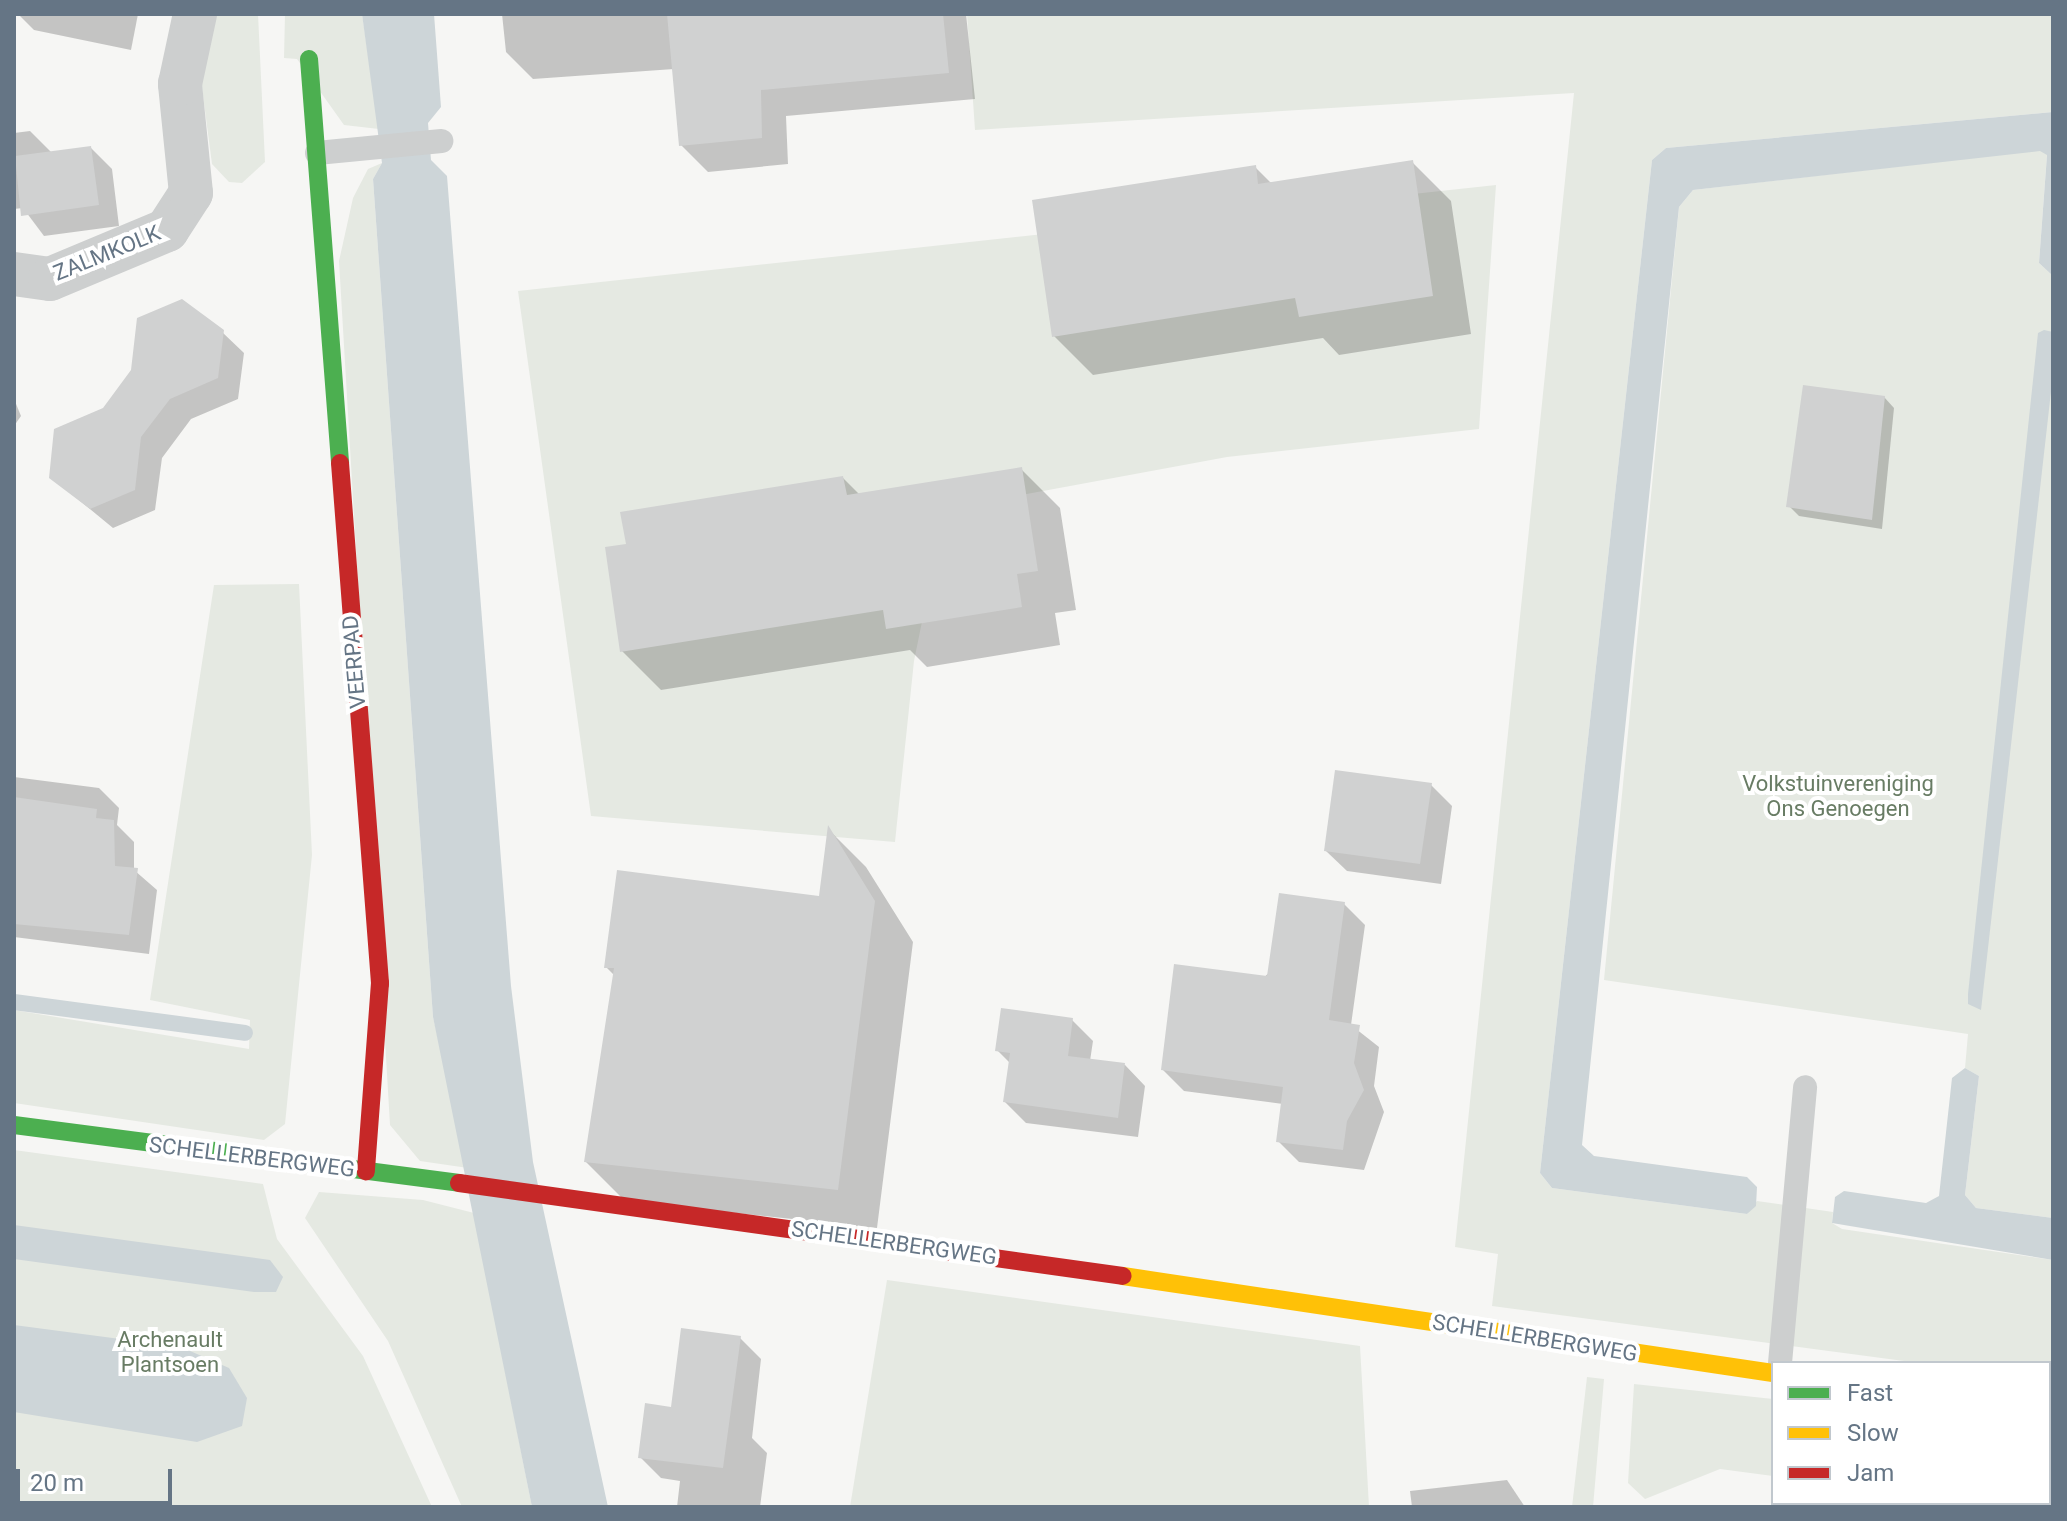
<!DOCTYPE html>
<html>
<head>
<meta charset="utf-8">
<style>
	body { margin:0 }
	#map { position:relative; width:2067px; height:1521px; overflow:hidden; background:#f6f6f4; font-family:Roboto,sans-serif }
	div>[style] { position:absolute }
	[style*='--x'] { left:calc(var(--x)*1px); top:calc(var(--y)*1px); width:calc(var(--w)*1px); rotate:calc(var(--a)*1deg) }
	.green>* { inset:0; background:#e5e9e2 }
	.water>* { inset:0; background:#cdd5d8 }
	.shadow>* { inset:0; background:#0003 }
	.stream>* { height:16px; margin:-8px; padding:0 8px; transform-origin:8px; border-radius:8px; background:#cdd5d8 }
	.building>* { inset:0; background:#d0d1d1 }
	.lane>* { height:24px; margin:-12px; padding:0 12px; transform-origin:12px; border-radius:12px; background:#cdcfcf }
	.street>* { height:44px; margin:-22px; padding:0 22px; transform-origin:22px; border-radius:22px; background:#cdcfcf }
	.fast>* { height:18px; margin:-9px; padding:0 9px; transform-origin:9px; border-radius:9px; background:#4caf50 }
	.slow>* { height:18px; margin:-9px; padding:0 9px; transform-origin:9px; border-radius:9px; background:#ffc107 }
	.jam>* { height:18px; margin:-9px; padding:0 9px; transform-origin:9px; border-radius:9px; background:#c62828 }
	span { translate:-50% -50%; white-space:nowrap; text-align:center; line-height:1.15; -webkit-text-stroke:8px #fff; paint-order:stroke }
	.street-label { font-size:22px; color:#657585 }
	.park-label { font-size:22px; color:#687c64 }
	.frame { position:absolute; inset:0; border:16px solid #657585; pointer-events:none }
	.legend { position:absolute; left:1771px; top:1361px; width:280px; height:144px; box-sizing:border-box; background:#fff; border:2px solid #c1c8ce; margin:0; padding:10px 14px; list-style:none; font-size:24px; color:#657585 }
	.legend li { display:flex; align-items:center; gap:16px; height:40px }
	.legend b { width:40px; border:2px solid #c1c8ce }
	.scale { position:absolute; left:16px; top:1469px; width:156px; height:36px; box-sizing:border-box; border:4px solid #657585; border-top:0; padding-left:10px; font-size:24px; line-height:28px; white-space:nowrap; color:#657585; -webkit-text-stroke:6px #fff; paint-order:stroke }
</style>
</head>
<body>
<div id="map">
	<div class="green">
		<i style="clip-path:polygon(215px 14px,258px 14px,265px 162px,242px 183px,229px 182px,212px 164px,201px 80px)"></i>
		<i style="clip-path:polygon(285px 14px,362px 14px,379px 129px,344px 125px,297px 59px,284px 58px)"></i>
		<i style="clip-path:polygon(967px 14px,2053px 14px,2053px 112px,1666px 148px,1652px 160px,1540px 1173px,1552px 1188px,1747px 1214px,1757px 1201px,1833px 1212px,1832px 1223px,1842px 1229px,2053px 1260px,2053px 1381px,2049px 1363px,1919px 1363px,1492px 1306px,1498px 1254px,1455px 1247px,1574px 93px,975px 130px)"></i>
		<i style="clip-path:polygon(2040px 150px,2047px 154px,2039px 263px,2053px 276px,2053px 1218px,1976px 1208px,1965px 1195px,1979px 1076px,1965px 1068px,1968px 1034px,1604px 980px,1679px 207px,1693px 190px)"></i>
		<i style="clip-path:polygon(382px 163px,373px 179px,433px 1017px,468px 1168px,420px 1161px,390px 1125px,339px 261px,353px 198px,368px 169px)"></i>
		<i style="clip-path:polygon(1496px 185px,1479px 429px,1227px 457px,945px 509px,914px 661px,895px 842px,591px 816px,518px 291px)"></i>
		<i style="clip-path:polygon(299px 584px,312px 855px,285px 1124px,264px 1140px,14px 1103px,14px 1010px,249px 1049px,250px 1020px,150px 1000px,214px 585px)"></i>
		<i style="clip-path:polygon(14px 1150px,263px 1184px,277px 1239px,363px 1356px,432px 1507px,14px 1507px)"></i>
		<i style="clip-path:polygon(319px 1192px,423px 1200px,474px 1213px,532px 1507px,462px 1507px,388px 1341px,305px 1218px)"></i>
		<i style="clip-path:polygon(887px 1280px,1360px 1346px,1369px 1507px,850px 1507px)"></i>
		<i style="clip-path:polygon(1587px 1377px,1604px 1379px,1593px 1507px,1572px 1507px)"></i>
		<i style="clip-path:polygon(1634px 1384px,1773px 1399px,1773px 1476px,1720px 1469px,1645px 1499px,1628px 1483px)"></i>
	</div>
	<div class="water">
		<i style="clip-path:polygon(362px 14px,434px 14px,441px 107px,428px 123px,431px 160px,447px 176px,511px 986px,533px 1162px,608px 1507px,532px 1507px,433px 1017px,373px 179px,382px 163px)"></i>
		<i style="clip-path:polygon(2053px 112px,2053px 276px,2039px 263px,2047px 155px,2040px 151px,1693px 190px,1679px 207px,1582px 1145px,1594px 1156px,1747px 1177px,1757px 1187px,1756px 1206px,1747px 1214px,1552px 1188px,1540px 1173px,1652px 160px,1666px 148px)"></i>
		<i style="clip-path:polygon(2044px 330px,2053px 332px,2053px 374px,1981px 1010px,1968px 1004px,1968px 994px,2038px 333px)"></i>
		<i style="clip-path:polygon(1965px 1068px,1979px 1076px,1965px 1195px,1976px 1208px,2053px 1218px,2053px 1260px,1832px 1223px,1835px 1197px,1844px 1191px,1926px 1203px,1939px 1196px,1952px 1078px)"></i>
		<i style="clip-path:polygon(14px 1225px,270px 1260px,283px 1277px,276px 1292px,254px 1292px,14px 1259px)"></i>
		<i style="clip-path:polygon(14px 1325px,181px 1347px,229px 1368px,247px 1398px,242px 1426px,197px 1442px,14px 1412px)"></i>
	</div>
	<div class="shadow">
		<i style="clip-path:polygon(18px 14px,138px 14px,131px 50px,34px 30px)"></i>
		<i style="clip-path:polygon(502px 14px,966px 14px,975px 99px,786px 116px,788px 164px,708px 172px,681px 145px,674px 69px,533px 79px,506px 52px)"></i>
		<i style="clip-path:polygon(30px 131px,52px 153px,91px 148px,112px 169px,119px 226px,44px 236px,23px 208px,14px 209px,14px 133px)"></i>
		<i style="clip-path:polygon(1412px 162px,1451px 201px,1471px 334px,1339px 355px,1323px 338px,1093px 375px,1054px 336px,1255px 167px,1272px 184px)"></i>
		<i style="clip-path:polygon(222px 332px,244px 353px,238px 399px,191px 419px,162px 458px,155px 510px,113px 528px,51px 477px,104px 410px)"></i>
		<i style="clip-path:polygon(1884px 397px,1894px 408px,1882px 529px,1799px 516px,1789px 506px)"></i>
		<i style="clip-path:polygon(14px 399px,21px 416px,14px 426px)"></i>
		<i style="clip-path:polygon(1021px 469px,1060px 508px,1076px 610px,1055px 613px,1060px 645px,927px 667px,910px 650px,661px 690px,622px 651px,628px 545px,843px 478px,860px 495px)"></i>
		<i style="clip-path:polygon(14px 777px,99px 788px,119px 808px,117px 825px,134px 842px,134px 870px,157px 890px,149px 954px,14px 937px)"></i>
		<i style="clip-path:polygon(1431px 785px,1452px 806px,1441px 884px,1347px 871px,1326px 851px)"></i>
		<i style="clip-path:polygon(829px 830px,866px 867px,913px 942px,877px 1228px,625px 1201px,586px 1162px,615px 976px,606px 967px,821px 898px)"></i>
		<i style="clip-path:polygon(1344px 904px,1365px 925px,1351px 1025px,1379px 1047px,1374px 1086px,1384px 1112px,1364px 1170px,1299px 1162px,1278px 1141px,1283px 1104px,1184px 1091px,1163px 1070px)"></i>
		<i style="clip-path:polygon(1072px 1020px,1093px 1041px,1090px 1061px,1125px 1065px,1145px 1086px,1138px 1137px,1026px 1123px,1005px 1102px,1010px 1063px,997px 1050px)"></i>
		<i style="clip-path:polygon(740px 1338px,761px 1359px,752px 1438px,767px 1453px,760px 1507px,677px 1507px,680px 1481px,661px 1478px,640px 1457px,672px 1409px)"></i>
		<i style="clip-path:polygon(1507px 1480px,1525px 1507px,1412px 1507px,1410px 1491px)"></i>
		<i style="clip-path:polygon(1996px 1503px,2044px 1503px,2044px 1507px,1996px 1507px)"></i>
	</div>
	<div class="stream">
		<i style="--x:14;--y:1002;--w:233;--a:7.6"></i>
	</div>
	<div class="building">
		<i style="clip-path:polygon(667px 14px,943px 14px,949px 73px,761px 90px,762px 138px,679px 146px)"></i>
		<i style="clip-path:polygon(91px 146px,99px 205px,21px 216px,15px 156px)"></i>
		<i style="clip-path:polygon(1413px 160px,1433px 296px,1299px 317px,1295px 298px,1052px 337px,1032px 200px,1256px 165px,1258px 184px)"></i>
		<i style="clip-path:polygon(182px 299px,224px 330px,218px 378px,170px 399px,141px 437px,135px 490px,90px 509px,49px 478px,54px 429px,103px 408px,131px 370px,137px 318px)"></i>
		<i style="clip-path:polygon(1803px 385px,1885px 396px,1872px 520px,1786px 507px)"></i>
		<i style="clip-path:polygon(1022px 467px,1038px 571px,1017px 574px,1022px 607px,886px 629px,883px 610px,620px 652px,605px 547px,626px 544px,620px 512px,843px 476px,847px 495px)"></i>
		<i style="clip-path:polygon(1335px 770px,1432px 783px,1420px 864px,1324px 851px)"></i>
		<i style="clip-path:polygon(14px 797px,97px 809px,96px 818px,114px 820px,115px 866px,138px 868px,129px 935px,14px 924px)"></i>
		<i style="clip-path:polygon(828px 825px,875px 901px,838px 1190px,584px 1162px,614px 968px,604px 968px,617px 870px,819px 896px)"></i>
		<i style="clip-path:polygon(1279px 893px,1345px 902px,1329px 1020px,1360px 1025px,1354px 1063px,1364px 1090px,1347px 1121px,1343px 1150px,1276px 1142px,1283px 1087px,1161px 1070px,1174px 964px,1267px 976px)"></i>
		<i style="clip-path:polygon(1001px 1008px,1073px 1018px,1068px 1056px,1125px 1063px,1118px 1118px,1003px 1102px,1010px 1053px,995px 1051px)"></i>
		<i style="clip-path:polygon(681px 1328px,741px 1336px,723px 1468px,638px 1458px,645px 1403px,671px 1407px)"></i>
	</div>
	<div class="lane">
		<i style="--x:317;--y:153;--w:125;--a:-5.5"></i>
		<i style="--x:1780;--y:1363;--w:277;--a:-84.8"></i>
	</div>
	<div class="street">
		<i style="--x:14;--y:274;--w:36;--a:8"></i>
		<i style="--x:50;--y:279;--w:127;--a:-22.7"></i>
		<i style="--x:167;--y:230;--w:44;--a:-57"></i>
		<i style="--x:191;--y:193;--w:110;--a:-95.8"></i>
		<i style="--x:180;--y:84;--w:72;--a:-77.9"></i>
		<i style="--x:2049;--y:1410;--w:4;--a:0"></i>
	</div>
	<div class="fast">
		<i style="--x:309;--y:59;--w:405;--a:85.6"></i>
		<i style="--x:14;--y:1125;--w:449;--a:7.4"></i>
	</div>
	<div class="slow">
		<i style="--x:1123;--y:1276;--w:657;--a:8.49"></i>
	</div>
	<div class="jam">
		<i style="--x:340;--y:463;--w:522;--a:85.6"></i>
		<i style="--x:380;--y:983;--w:189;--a:94.3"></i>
		<i style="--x:459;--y:1183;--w:670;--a:7.97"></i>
	</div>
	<div class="street-label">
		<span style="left:107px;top:253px;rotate:-22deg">ZALMKOLK</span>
		<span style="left:354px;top:662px;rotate:-95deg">VEERPAD</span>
		<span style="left:252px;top:1157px;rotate:7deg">SCHELLERBERGWEG</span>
		<span style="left:894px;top:1243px;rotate:8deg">SCHELLERBERGWEG</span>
		<span style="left:1535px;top:1338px;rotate:9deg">SCHELLERBERGWEG</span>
	</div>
	<div class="park-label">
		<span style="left:1838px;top:796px">Volkstuinvereniging<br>Ons Genoegen</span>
		<span style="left:170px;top:1352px">Archenault<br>Plantsoen</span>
	</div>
	<div class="frame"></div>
	<ul class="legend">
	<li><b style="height:10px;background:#4caf50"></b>Fast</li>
	<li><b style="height:10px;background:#ffc107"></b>Slow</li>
	<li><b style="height:10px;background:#c62828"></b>Jam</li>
	</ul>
	<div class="scale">20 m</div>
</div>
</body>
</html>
